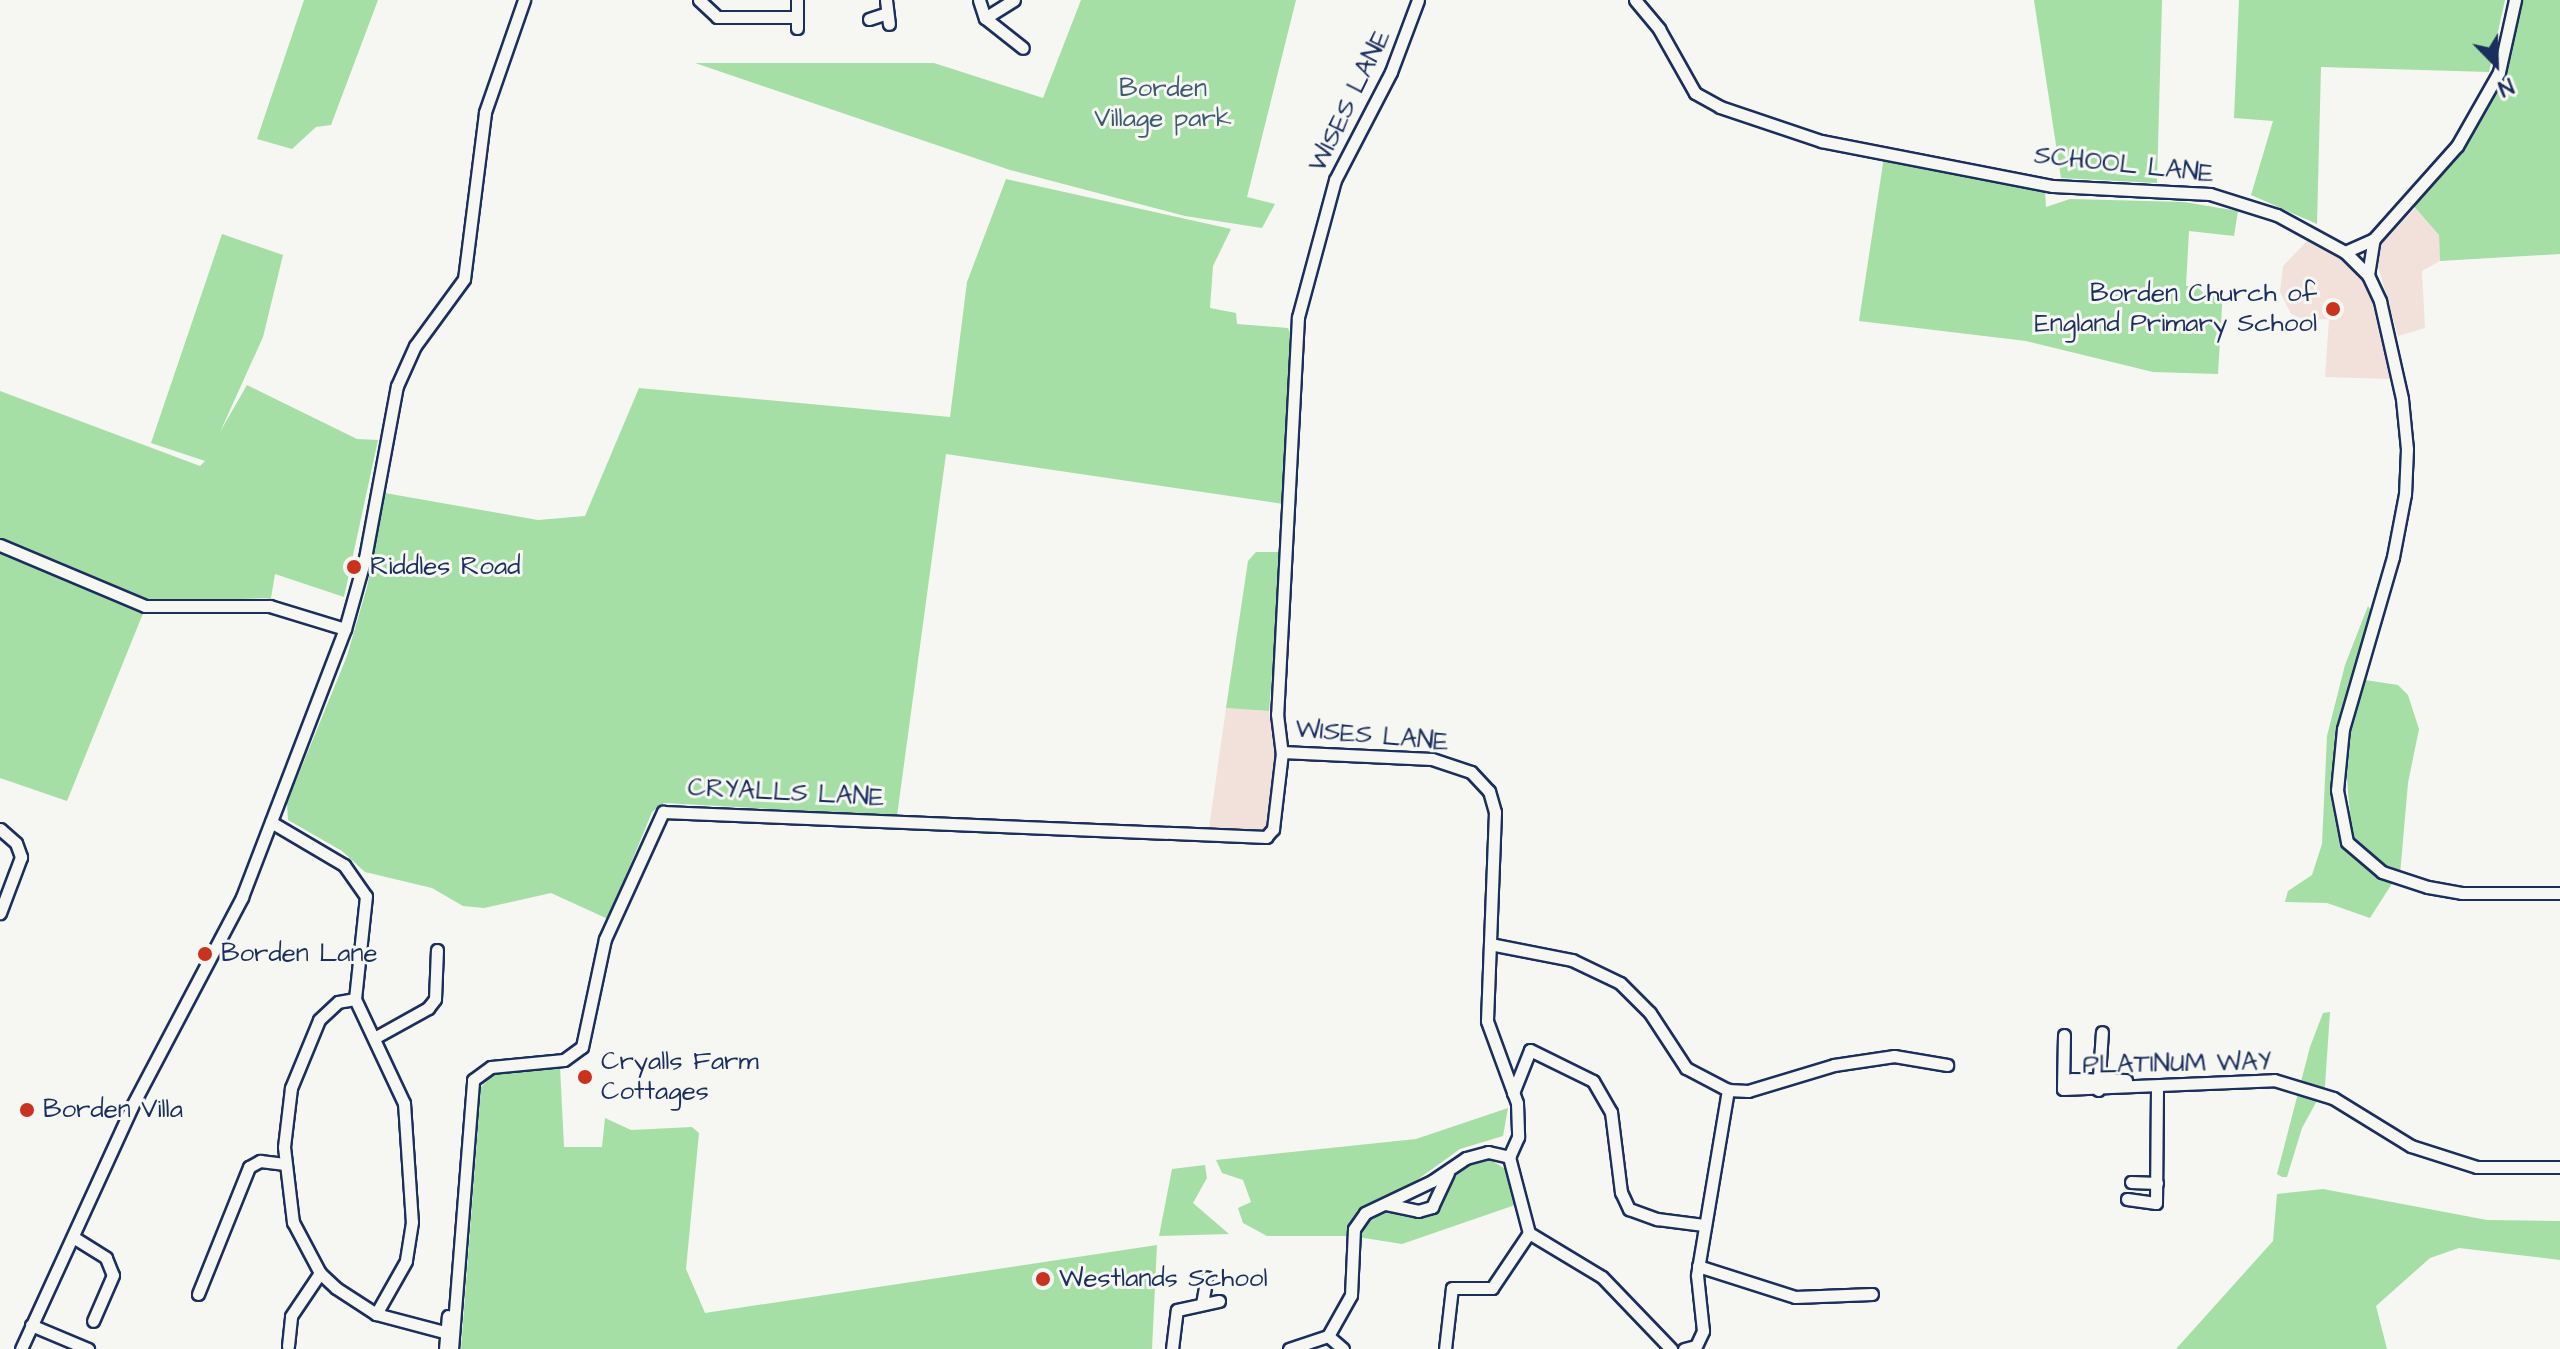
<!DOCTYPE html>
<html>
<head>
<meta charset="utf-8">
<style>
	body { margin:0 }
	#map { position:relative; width:2560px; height:1349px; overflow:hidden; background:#f6f6f2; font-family:"Architects Daughter",sans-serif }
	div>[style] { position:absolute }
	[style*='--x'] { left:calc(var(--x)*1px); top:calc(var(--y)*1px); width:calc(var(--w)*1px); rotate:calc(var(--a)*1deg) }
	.built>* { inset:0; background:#f2e1da }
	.green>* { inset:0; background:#a5dfa5 }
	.roads { filter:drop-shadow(2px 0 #1b2f5e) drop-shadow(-2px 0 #1b2f5e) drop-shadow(0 2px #1b2f5e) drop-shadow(0 -2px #1b2f5e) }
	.street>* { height:11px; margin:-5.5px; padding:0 5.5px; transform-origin:5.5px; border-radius:5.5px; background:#f6f6f2 }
	.dots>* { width:22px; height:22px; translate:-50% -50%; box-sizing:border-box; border:4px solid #f6f6f2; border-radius:50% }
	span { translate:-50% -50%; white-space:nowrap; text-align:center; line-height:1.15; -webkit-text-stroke:6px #f6f6f2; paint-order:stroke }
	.park-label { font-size:26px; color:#3e5b70 }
	.street-label { font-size:26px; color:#1b2f5e }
	.poi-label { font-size:26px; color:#1b2f5e }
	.right { translate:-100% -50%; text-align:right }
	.left { translate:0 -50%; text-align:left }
	.north { position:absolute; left:2456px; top:24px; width:80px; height:80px; -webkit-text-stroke:6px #f6f6f2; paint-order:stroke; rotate:157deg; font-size:22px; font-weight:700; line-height:32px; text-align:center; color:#1b2f5e }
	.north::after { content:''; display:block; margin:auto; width:28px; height:36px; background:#1b2f5e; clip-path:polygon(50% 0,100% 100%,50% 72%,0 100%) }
</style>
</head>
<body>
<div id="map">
	<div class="built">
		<i style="clip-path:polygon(2415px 208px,2439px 235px,2440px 261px,2422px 271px,2425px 328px,2398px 336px,2374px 252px)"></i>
		<i style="clip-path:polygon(2309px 239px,2341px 258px,2365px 281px,2374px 298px,2390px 379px,2325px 377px,2329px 319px,2306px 320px,2291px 314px,2280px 292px,2283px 266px)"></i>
		<i style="clip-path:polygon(1226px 708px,1269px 711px,1275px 760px,1271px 822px,1262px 830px,1209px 828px)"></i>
	</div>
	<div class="green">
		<i style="clip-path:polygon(304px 0,378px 0,331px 125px,316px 127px,292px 149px,257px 139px)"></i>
		<i style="clip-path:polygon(1081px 0,1296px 0,1247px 197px,1275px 204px,1262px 228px,1185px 216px,1010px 170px,695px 63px,934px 63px,1043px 98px)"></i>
		<i style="clip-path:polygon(2034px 0,2162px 0,2157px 183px,2061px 178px)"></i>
		<i style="clip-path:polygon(2239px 0,2505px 0,2489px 72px,2321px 67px,2317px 224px,2251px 195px,2273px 121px,2234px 118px)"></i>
		<i style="clip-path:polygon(2517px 0,2560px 0,2560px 254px,2440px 261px,2439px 235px,2410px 202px,2450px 161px,2509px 57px)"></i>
		<i style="clip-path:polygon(1884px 157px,2037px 185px,2045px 190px,2046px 207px,2070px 199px,2184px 202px,2238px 211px,2234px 236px,2189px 231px,2186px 286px,2223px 289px,2218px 374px,2153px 372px,2026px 341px,1859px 321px)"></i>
		<i style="clip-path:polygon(1006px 179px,1231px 229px,1213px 266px,1210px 308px,1236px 313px,1237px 324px,1288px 328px,1290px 333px,1283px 504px,946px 454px,897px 816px,664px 803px,652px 812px,608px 919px,551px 893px,484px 908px,463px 906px,432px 888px,365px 872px,342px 851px,288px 820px,287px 803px,347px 656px,367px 587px,385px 493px,538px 520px,585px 516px,639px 388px,950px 417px,967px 282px)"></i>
		<i style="clip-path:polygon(222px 234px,283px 255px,263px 337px,220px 432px,247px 385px,357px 439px,378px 440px,344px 597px,275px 574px,271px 598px,144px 602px,0 540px,0 391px,200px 466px,205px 461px,151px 443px)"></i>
		<i style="clip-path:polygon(0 549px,144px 611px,67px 801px,0 778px)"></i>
		<i style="clip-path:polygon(1256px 552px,1282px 552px,1269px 711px,1226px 708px,1248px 561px)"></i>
		<i style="clip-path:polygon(2368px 606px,2373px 614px,2338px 727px,2334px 789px,2343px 843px,2358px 862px,2393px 882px,2370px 918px,2327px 903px,2285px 902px,2288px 891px,2312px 875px,2322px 844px,2327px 736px,2345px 665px)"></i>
		<i style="clip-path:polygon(2365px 680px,2398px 685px,2408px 695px,2419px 729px,2408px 783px,2400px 875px,2364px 854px,2352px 837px,2346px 768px,2353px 709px)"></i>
		<i style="clip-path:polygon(2330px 1012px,2325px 1086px,2302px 1128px,2287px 1177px,2282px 1177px,2277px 1174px,2310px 1047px,2323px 1013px)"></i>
		<i style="clip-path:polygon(553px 1065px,560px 1067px,564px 1147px,602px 1147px,605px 1118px,631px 1130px,692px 1127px,699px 1133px,686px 1269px,705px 1313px,1157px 1245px,1152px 1349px,461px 1349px,481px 1087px,496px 1072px)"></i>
		<i style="clip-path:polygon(1508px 1108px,1503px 1136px,1460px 1149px,1414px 1182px,1374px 1201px,1355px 1219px,1348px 1236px,1267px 1236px,1243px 1223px,1238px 1208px,1251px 1202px,1243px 1180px,1222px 1173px,1216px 1160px,1416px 1139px)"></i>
		<i style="clip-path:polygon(1475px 1158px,1489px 1159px,1507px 1170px,1518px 1204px,1402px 1244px,1358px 1237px,1366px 1216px,1383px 1208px,1424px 1213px,1438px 1208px,1449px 1174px)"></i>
		<i style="clip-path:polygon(1205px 1165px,1207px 1178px,1193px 1203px,1229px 1234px,1159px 1236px,1172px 1169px)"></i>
		<i style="clip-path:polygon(2323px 1189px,2487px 1220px,2560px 1221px,2560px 1260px,2459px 1248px,2430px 1258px,2376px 1306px,2387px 1349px,2176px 1349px,2273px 1241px,2277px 1194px)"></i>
	</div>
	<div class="roads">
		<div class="street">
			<i style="--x:699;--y:0;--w:25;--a:43"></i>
			<i style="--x:717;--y:17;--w:80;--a:0"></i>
			<i style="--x:797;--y:0;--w:28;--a:90"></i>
			<i style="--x:886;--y:0;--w:24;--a:83"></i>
			<i style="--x:979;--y:0;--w:19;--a:72"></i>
			<i style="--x:985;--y:18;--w:48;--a:38.3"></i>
			<i style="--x:1418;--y:0;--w:77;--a:110.6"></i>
			<i style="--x:1391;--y:72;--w:122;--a:117.4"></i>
			<i style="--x:1335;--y:180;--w:142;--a:105.1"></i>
			<i style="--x:1298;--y:317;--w:398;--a:93"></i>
			<i style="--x:1277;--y:714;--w:38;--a:83"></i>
			<i style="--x:1282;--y:752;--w:150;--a:2.7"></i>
			<i style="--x:1432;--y:759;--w:41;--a:18.4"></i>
			<i style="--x:1471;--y:772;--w:26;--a:47"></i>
			<i style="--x:1489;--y:791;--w:22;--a:74"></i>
			<i style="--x:1495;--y:812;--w:209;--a:92.2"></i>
			<i style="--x:1487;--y:1021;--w:87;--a:69.9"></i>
			<i style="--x:1517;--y:1103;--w:34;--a:88"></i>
			<i style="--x:1518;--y:1137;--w:22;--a:114"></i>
			<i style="--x:1635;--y:0;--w:38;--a:50"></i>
			<i style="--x:1659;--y:29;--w:73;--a:60.6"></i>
			<i style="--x:1695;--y:93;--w:29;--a:29"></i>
			<i style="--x:1720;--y:107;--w:107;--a:18.6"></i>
			<i style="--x:1821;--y:141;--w:236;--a:11"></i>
			<i style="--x:2053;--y:186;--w:157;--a:2.9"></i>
			<i style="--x:2210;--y:194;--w:70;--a:17.4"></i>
			<i style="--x:2277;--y:215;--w:77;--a:28.6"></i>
			<i style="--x:2345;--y:252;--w:33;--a:45"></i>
			<i style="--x:2368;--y:275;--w:29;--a:65"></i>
			<i style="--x:2380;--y:301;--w:100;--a:77.3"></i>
			<i style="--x:2402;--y:399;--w:50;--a:84.3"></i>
			<i style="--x:2407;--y:449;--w:45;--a:92.5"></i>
			<i style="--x:2405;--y:494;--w:64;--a:100.8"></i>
			<i style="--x:2393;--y:557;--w:179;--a:106.2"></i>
			<i style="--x:2343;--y:729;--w:61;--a:95.6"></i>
			<i style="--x:2337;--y:790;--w:53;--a:79.1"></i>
			<i style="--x:2347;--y:842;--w:46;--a:40.6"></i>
			<i style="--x:2382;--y:872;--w:48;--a:18.1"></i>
			<i style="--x:2428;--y:887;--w:35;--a:10"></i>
			<i style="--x:2462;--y:893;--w:98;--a:0"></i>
			<i style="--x:985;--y:18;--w:34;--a:-32"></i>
			<i style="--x:869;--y:19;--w:16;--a:-18"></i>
			<i style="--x:2345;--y:252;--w:32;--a:-24"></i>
			<i style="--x:2374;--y:239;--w:125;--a:-48.3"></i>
			<i style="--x:2457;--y:146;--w:85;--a:-60.4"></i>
			<i style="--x:2499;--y:72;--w:74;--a:-77.5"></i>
			<i style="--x:2368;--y:275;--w:36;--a:-81"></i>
			<i style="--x:0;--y:545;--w:157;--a:22.8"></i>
			<i style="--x:145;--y:606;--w:125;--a:0"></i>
			<i style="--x:270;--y:606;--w:78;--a:17"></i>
			<i style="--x:271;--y:822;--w:85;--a:30.5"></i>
			<i style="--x:344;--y:865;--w:38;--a:55"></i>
			<i style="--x:366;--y:896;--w:104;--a:96.1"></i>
			<i style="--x:355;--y:999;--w:115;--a:64.8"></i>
			<i style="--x:404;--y:1103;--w:119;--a:86.2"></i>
			<i style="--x:412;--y:1222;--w:39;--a:99"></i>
			<i style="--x:406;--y:1261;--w:61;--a:119.5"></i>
			<i style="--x:0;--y:829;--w:21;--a:41"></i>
			<i style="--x:16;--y:843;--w:15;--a:70"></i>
			<i style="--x:21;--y:857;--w:60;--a:110.6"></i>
			<i style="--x:1490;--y:944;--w:84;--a:11"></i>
			<i style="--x:1572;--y:960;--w:53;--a:25.6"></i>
			<i style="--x:1620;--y:983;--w:42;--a:45"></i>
			<i style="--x:1650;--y:1013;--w:66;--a:56.8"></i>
			<i style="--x:1686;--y:1068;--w:47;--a:27.6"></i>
			<i style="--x:1728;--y:1090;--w:20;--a:3"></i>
			<i style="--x:1748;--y:1091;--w:90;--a:-16.8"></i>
			<i style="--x:1834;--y:1065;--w:61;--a:-8.5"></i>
			<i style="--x:1894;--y:1056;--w:54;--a:9.6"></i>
			<i style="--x:355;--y:999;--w:17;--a:170"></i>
			<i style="--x:338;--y:1002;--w:26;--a:137"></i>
			<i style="--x:319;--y:1020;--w:74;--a:112.4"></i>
			<i style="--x:291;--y:1088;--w:59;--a:96.8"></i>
			<i style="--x:284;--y:1147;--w:76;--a:83.2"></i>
			<i style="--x:293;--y:1222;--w:58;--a:62.1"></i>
			<i style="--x:320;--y:1273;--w:22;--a:43"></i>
			<i style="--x:336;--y:1288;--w:48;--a:33"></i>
			<i style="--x:376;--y:1314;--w:70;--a:14.8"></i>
			<i style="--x:2064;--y:1035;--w:54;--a:91.1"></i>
			<i style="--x:2063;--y:1089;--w:211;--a:-2.4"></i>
			<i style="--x:2274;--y:1080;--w:62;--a:17"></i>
			<i style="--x:2333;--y:1098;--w:92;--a:31.6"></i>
			<i style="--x:2411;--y:1146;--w:69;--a:17.7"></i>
			<i style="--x:2477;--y:1167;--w:83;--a:0"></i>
			<i style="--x:376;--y:1037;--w:60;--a:-29.1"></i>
			<i style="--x:428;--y:1008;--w:11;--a:-52"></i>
			<i style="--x:435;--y:999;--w:49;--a:-87.7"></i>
			<i style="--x:2071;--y:1079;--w:55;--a:1"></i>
			<i style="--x:2098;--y:1090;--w:58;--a:-86.1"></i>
			<i style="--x:1513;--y:1093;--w:46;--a:-68.4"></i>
			<i style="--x:1530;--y:1050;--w:70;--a:26.2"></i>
			<i style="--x:1593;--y:1081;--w:36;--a:60"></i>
			<i style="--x:1611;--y:1112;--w:81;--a:82.9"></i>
			<i style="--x:1621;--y:1192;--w:19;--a:65"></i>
			<i style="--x:1629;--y:1209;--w:30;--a:20"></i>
			<i style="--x:1657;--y:1219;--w:47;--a:7.3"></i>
			<i style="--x:1509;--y:1157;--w:79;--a:75.3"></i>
			<i style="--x:1529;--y:1233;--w:85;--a:31.1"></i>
			<i style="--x:1602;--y:1277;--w:100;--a:46.2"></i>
			<i style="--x:2131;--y:1182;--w:26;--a:2"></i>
			<i style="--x:2127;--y:1199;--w:29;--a:8"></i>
			<i style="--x:2156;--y:1203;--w:116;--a:-89.5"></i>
			<i style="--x:1386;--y:1204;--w:33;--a:12"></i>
			<i style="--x:1418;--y:1211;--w:15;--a:-16"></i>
			<i style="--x:1432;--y:1207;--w:38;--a:-65"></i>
			<i style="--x:73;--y:1237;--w:39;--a:32"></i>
			<i style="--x:106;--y:1258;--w:18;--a:68"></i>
			<i style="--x:113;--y:1275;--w:50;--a:113.5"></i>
			<i style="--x:1698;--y:1266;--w:102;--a:17.7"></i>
			<i style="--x:1795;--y:1297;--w:77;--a:-2.2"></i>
			<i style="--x:198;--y:1294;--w:137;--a:-68.1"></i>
			<i style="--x:249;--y:1167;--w:13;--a:-29"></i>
			<i style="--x:260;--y:1161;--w:25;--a:7"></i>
			<i style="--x:1202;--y:1304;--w:27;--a:-80"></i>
			<i style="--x:31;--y:1325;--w:62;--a:22.8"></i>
			<i style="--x:288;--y:1346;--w:30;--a:-84"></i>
			<i style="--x:291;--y:1316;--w:52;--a:-56"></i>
			<i style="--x:21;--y:1349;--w:267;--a:-65.4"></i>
			<i style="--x:132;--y:1106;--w:236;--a:-62.2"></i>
			<i style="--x:242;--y:897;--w:287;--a:-69"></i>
			<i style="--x:345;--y:629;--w:74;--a:-74.3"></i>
			<i style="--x:365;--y:558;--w:175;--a:-79.5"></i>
			<i style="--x:397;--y:386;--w:44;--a:-65.8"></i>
			<i style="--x:415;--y:346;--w:83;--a:-53.8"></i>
			<i style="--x:464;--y:279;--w:168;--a:-82.8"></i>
			<i style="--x:485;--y:112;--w:119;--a:-70.8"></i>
			<i style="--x:445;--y:1349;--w:33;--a:-85"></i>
			<i style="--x:452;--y:1349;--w:270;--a:-85.5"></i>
			<i style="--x:473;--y:1080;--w:22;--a:-36"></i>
			<i style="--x:491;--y:1067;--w:73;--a:-5.5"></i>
			<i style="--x:564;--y:1060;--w:22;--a:-36"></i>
			<i style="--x:582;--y:1047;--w:110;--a:-78"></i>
			<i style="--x:605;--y:939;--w:140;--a:-65.5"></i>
			<i style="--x:663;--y:812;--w:604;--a:2.37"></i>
			<i style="--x:1266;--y:837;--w:11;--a:-49"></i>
			<i style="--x:1273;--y:829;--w:78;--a:-83.3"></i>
			<i style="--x:1172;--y:1349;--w:39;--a:-83"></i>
			<i style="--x:1177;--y:1310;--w:43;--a:-12.1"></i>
			<i style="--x:1289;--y:1349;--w:41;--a:-18.4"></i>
			<i style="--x:1343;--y:1349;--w:20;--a:-139"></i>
			<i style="--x:1328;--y:1336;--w:47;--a:-60.7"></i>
			<i style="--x:1351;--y:1295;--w:66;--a:-87.4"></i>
			<i style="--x:1354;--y:1229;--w:19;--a:-55"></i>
			<i style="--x:1365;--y:1213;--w:74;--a:-25.5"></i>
			<i style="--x:1432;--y:1181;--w:41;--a:-34.1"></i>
			<i style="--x:1466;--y:1158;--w:23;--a:-15"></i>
			<i style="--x:1488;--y:1152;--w:22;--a:13"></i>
			<i style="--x:1445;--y:1349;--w:61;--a:-83.5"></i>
			<i style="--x:1452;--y:1288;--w:40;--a:0"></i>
			<i style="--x:1492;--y:1288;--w:66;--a:-56.1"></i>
			<i style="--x:1684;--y:1349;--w:12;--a:-14"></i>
			<i style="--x:1696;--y:1346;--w:17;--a:-65"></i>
			<i style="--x:1703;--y:1331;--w:56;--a:-96.1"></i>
			<i style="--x:1697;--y:1275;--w:188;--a:-80.5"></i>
		</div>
	</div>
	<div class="dots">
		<i style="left:2333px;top:309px;background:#c8321e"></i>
		<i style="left:354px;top:567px;background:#c8321e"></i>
		<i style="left:205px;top:954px;background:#c8321e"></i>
		<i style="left:585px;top:1077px;background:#c8321e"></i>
		<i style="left:27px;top:1110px;background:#c8321e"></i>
		<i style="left:1043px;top:1279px;background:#c8321e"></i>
	</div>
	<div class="park-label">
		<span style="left:1163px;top:104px">Borden<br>Village park</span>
	</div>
	<div class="street-label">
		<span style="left:1350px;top:101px;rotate:-64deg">WISES LANE</span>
		<span style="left:2124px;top:165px;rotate:6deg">SCHOOL LANE</span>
		<span style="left:1372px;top:736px;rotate:5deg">WISES LANE</span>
		<span style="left:786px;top:793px;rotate:3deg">CRYALLS LANE</span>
		<span style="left:2177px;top:1064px;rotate:-1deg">PLATINUM WAY</span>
	</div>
	<div class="poi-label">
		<span class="right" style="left:2317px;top:309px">Borden Church of<br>England Primary School</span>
		<span class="left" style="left:370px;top:567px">Riddles Road</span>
		<span class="left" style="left:221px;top:954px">Borden Lane</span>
		<span class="left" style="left:601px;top:1077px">Cryalls Farm<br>Cottages</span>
		<span class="left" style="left:43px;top:1110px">Borden Villa</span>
		<span class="left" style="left:1059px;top:1279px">Westlands School</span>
	</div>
	<div class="north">N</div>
</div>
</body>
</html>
